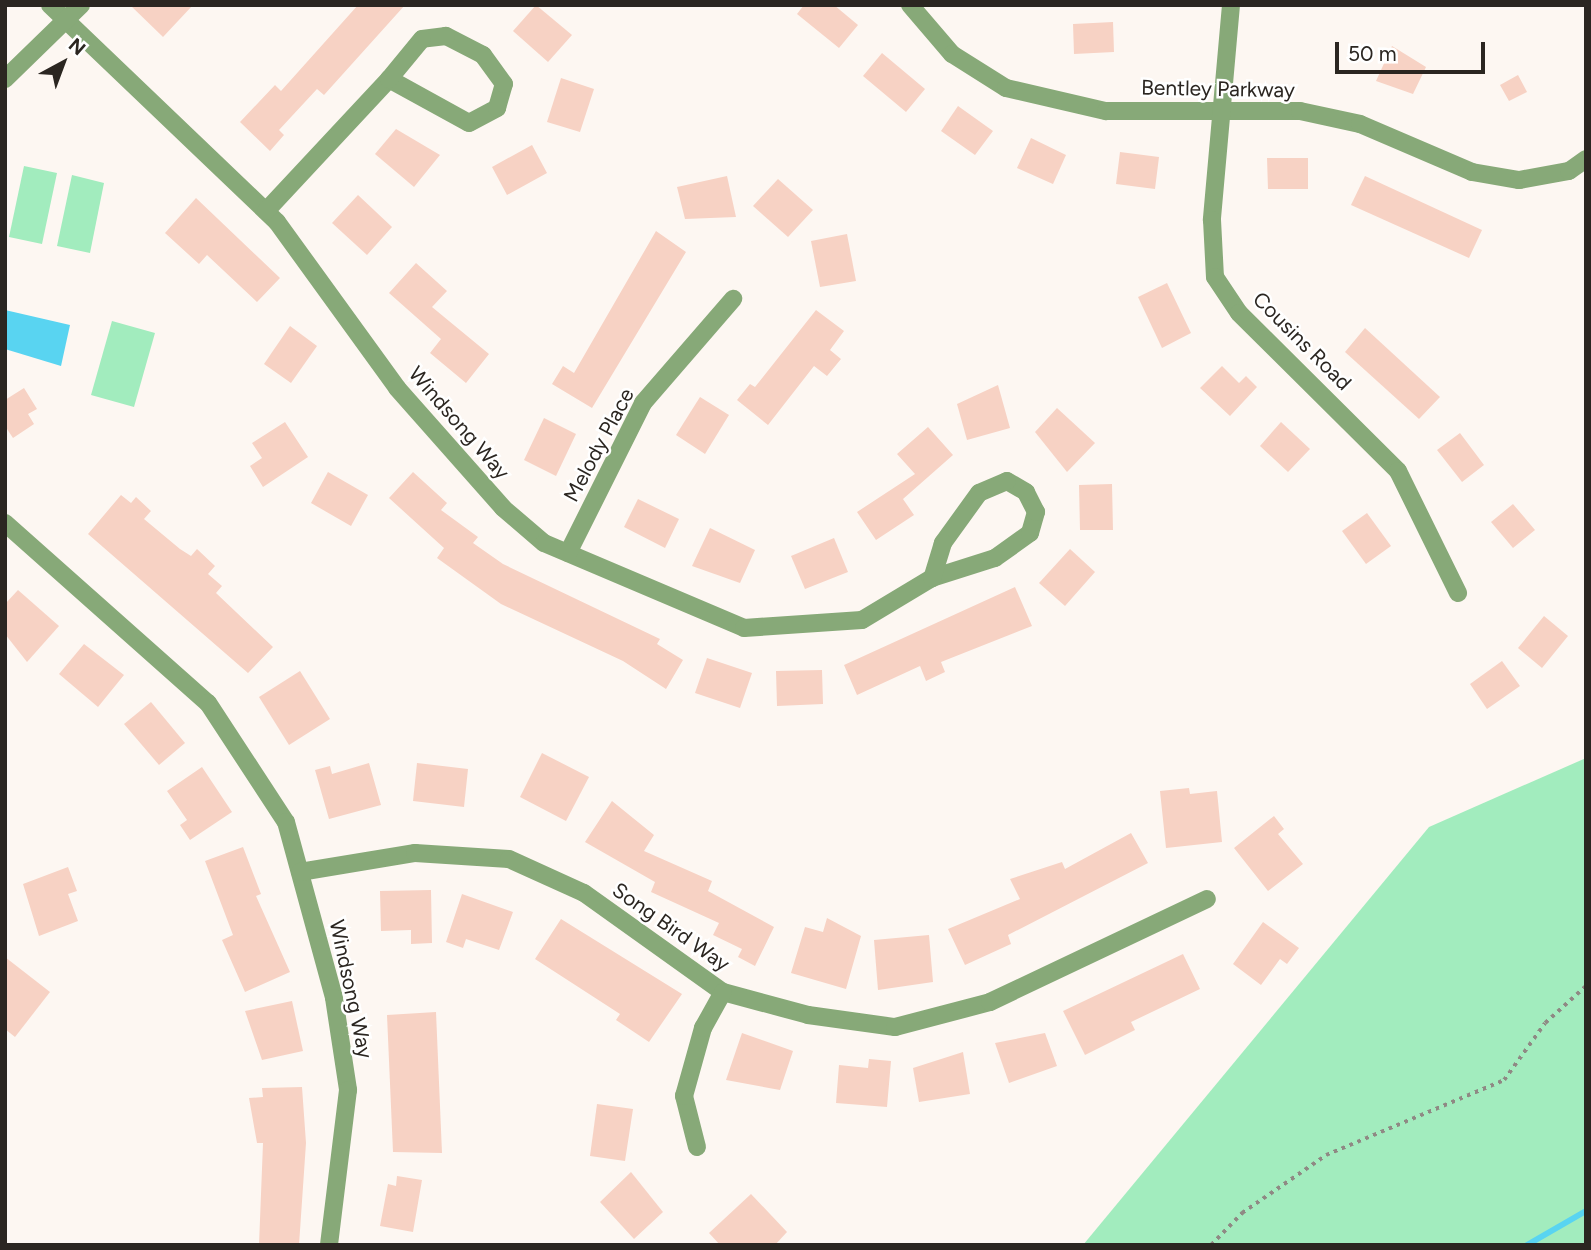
<!DOCTYPE html>
<html>
<head>
<meta charset="utf-8">
<style>
	body { margin:0 }
	#map { position:relative; width:1591px; height:1250px; overflow:hidden; background:#fdf7f2; font-family:Figtree,sans-serif }
	div>[style] { position:absolute }
	[style*='--x'] { left:calc(var(--x)*1px); top:calc(var(--y)*1px); width:calc(var(--w)*1px); rotate:calc(var(--a)*1deg) }
	.green>* { inset:0; background:#a2ecbe }
	.water>* { inset:0; background:#59d4f1 }
	.stream>* { height:6px; margin:-3px; padding:0 3px; transform-origin:3px; border-radius:3px; background:#59d4f1 }
	.building>* { inset:0; background:#f7d2c4 }
	.path>* { height:3.5px; margin-top:-1.75px; transform-origin:0; background:repeating-linear-gradient(90deg,#8f8984 0 3.5px,transparent 0 8.5px) }
	.street>* { height:18px; margin:-9px; padding:0 9px; transform-origin:9px; border-radius:9px; background:#87a978 }
	span { translate:-50% -50%; white-space:nowrap; text-align:center; line-height:1.15; -webkit-text-stroke:5px #fff; paint-order:stroke }
	.street-label { font-size:21px; color:#2b2621 }
	.frame { position:absolute; inset:0; border:7px solid #2b2621; pointer-events:none }
	.north { position:absolute; left:28px; top:28px; width:70px; height:70px; -webkit-text-stroke:5px #fff; paint-order:stroke; rotate:41deg; font-size:19px; font-weight:700; line-height:28px; text-align:center; color:#2b2621 }
	.north::after { content:''; display:block; margin:auto; width:24px; height:32px; background:#2b2621; clip-path:polygon(50% 0,100% 100%,50% 72%,0 100%) }
	.scale { position:absolute; left:1335px; top:42px; width:150px; height:32px; box-sizing:border-box; border:4px solid #2b2621; border-top:0; padding-left:9px; font-size:21px; line-height:24px; white-space:nowrap; color:#2b2621; -webkit-text-stroke:5px #fff; paint-order:stroke }
</style>
</head>
<body>
<div id="map">
	<div class="green">
		<i style="clip-path:polygon(24px 166px,57px 173px,42px 244px,9px 237px)"></i>
		<i style="clip-path:polygon(72px 175px,104px 183px,90px 253px,57px 246px)"></i>
		<i style="clip-path:polygon(112px 321px,155px 333px,134px 407px,91px 395px)"></i>
		<i style="clip-path:polygon(1586px 758px,1586px 1245px,1083px 1245px,1429px 827px)"></i>
	</div>
	<div class="water">
		<i style="clip-path:polygon(5px 310px,70px 325px,61px 366px,5px 349px)"></i>
	</div>
	<div class="stream">
		<i style="--x:1527;--y:1245;--w:68;--a:-30"></i>
	</div>
	<div class="building">
		<i style="clip-path:polygon(130px 5px,193px 5px,163px 37px)"></i>
		<i style="clip-path:polygon(358px 5px,405px 5px,324px 95px,317px 89px,279px 130px,284px 135px,270px 151px,240px 122px,275px 85px,281px 91px)"></i>
		<i style="clip-path:polygon(536px 5px,572px 35px,548px 62px,513px 31px)"></i>
		<i style="clip-path:polygon(804px 5px,834px 5px,858px 25px,839px 48px,797px 14px)"></i>
		<i style="clip-path:polygon(1113px 22px,1114px 52px,1074px 54px,1073px 24px)"></i>
		<i style="clip-path:polygon(1392px 46px,1426px 67px,1413px 94px,1376px 81px)"></i>
		<i style="clip-path:polygon(882px 53px,925px 89px,906px 112px,863px 76px)"></i>
		<i style="clip-path:polygon(1518px 75px,1527px 92px,1509px 101px,1500px 85px)"></i>
		<i style="clip-path:polygon(561px 78px,594px 89px,580px 132px,547px 122px)"></i>
		<i style="clip-path:polygon(958px 106px,993px 131px,975px 155px,941px 131px)"></i>
		<i style="clip-path:polygon(396px 129px,440px 155px,414px 187px,375px 154px)"></i>
		<i style="clip-path:polygon(1031px 138px,1066px 155px,1053px 184px,1017px 168px)"></i>
		<i style="clip-path:polygon(532px 145px,547px 173px,507px 195px,492px 167px)"></i>
		<i style="clip-path:polygon(1120px 152px,1159px 157px,1155px 189px,1116px 184px)"></i>
		<i style="clip-path:polygon(1267px 158px,1308px 158px,1308px 189px,1268px 189px)"></i>
		<i style="clip-path:polygon(727px 176px,736px 217px,685px 219px,677px 187px)"></i>
		<i style="clip-path:polygon(1365px 176px,1482px 230px,1469px 258px,1351px 205px)"></i>
		<i style="clip-path:polygon(778px 179px,813px 210px,788px 237px,753px 206px)"></i>
		<i style="clip-path:polygon(358px 195px,392px 227px,367px 255px,332px 223px)"></i>
		<i style="clip-path:polygon(196px 198px,280px 278px,257px 302px,207px 255px,199px 264px,165px 233px)"></i>
		<i style="clip-path:polygon(656px 231px,686px 252px,592px 408px,552px 384px,563px 366px,574px 373px)"></i>
		<i style="clip-path:polygon(847px 234px,856px 281px,820px 287px,811px 241px)"></i>
		<i style="clip-path:polygon(416px 263px,447px 291px,432px 307px,489px 354px,466px 383px,430px 353px,441px 339px,389px 293px)"></i>
		<i style="clip-path:polygon(1167px 283px,1191px 333px,1162px 348px,1138px 297px)"></i>
		<i style="clip-path:polygon(816px 310px,844px 331px,830px 350px,841px 359px,827px 376px,814px 366px,768px 425px,737px 400px,750px 384px,755px 387px)"></i>
		<i style="clip-path:polygon(290px 326px,317px 346px,291px 383px,264px 364px)"></i>
		<i style="clip-path:polygon(1365px 328px,1440px 397px,1419px 419px,1345px 352px)"></i>
		<i style="clip-path:polygon(1222px 366px,1239px 383px,1246px 376px,1257px 387px,1230px 416px,1200px 388px)"></i>
		<i style="clip-path:polygon(998px 385px,1010px 428px,967px 440px,957px 404px)"></i>
		<i style="clip-path:polygon(24px 388px,37px 409px,28px 414px,34px 424px,13px 438px,5px 426px,5px 400px)"></i>
		<i style="clip-path:polygon(700px 397px,729px 415px,705px 454px,676px 435px)"></i>
		<i style="clip-path:polygon(1057px 408px,1095px 443px,1067px 472px,1035px 432px)"></i>
		<i style="clip-path:polygon(544px 418px,576px 434px,556px 476px,524px 460px)"></i>
		<i style="clip-path:polygon(285px 422px,308px 457px,263px 487px,250px 466px,262px 458px,252px 443px)"></i>
		<i style="clip-path:polygon(1281px 422px,1310px 449px,1288px 472px,1260px 446px)"></i>
		<i style="clip-path:polygon(928px 427px,953px 455px,903px 499px,914px 515px,876px 540px,857px 512px,915px 474px,897px 454px)"></i>
		<i style="clip-path:polygon(1460px 433px,1484px 465px,1462px 482px,1437px 450px)"></i>
		<i style="clip-path:polygon(328px 472px,368px 495px,351px 526px,311px 503px)"></i>
		<i style="clip-path:polygon(413px 472px,447px 503px,441px 510px,478px 537px,473px 543px,503px 564px,660px 639px,657px 644px,683px 660px,666px 689px,623px 661px,501px 604px,437px 558px,444px 548px,389px 498px)"></i>
		<i style="clip-path:polygon(1112px 484px,1113px 530px,1080px 530px,1079px 485px)"></i>
		<i style="clip-path:polygon(121px 495px,131px 503px,136px 497px,151px 511px,144px 519px,180px 549px,191px 556px,197px 549px,215px 566px,208px 574px,222px 586px,216px 593px,273px 647px,248px 673px,88px 534px)"></i>
		<i style="clip-path:polygon(638px 499px,679px 519px,665px 548px,624px 527px)"></i>
		<i style="clip-path:polygon(1513px 504px,1535px 530px,1513px 548px,1491px 522px)"></i>
		<i style="clip-path:polygon(1367px 513px,1391px 546px,1366px 564px,1342px 531px)"></i>
		<i style="clip-path:polygon(710px 528px,755px 550px,740px 583px,692px 566px)"></i>
		<i style="clip-path:polygon(834px 538px,848px 572px,805px 589px,791px 556px)"></i>
		<i style="clip-path:polygon(1070px 549px,1095px 572px,1065px 606px,1039px 583px)"></i>
		<i style="clip-path:polygon(1015px 587px,1032px 626px,941px 662px,945px 672px,926px 681px,920px 666px,857px 695px,844px 665px)"></i>
		<i style="clip-path:polygon(18px 590px,59px 626px,27px 662px,5px 634px,5px 604px)"></i>
		<i style="clip-path:polygon(1544px 616px,1568px 636px,1542px 668px,1518px 648px)"></i>
		<i style="clip-path:polygon(84px 644px,124px 675px,98px 707px,59px 674px)"></i>
		<i style="clip-path:polygon(707px 658px,752px 673px,740px 708px,695px 693px)"></i>
		<i style="clip-path:polygon(1502px 661px,1520px 686px,1487px 709px,1470px 684px)"></i>
		<i style="clip-path:polygon(822px 670px,823px 704px,777px 706px,776px 671px)"></i>
		<i style="clip-path:polygon(300px 671px,330px 719px,289px 745px,259px 697px)"></i>
		<i style="clip-path:polygon(151px 702px,185px 743px,159px 765px,124px 724px)"></i>
		<i style="clip-path:polygon(542px 753px,589px 777px,566px 821px,520px 797px)"></i>
		<i style="clip-path:polygon(369px 763px,381px 805px,329px 819px,315px 770px,330px 766px,332px 774px)"></i>
		<i style="clip-path:polygon(417px 763px,468px 769px,464px 807px,413px 801px)"></i>
		<i style="clip-path:polygon(202px 767px,232px 812px,190px 840px,180px 825px,187px 820px,167px 791px)"></i>
		<i style="clip-path:polygon(1189px 788px,1190px 794px,1217px 791px,1222px 842px,1166px 848px,1160px 791px)"></i>
		<i style="clip-path:polygon(612px 801px,654px 835px,644px 851px,712px 881px,708px 891px,774px 927px,755px 966px,738px 957px,742px 949px,713px 935px,719px 923px,651px 892px,655px 882px,585px 842px)"></i>
		<i style="clip-path:polygon(1274px 816px,1284px 829px,1278px 834px,1303px 864px,1268px 891px,1234px 848px)"></i>
		<i style="clip-path:polygon(1131px 833px,1148px 863px,1008px 935px,1011px 944px,965px 965px,948px 929px,1020px 899px,1010px 879px,1062px 862px,1065px 869px)"></i>
		<i style="clip-path:polygon(243px 847px,261px 894px,256px 896px,290px 972px,245px 992px,222px 940px,233px 935px,205px 861px)"></i>
		<i style="clip-path:polygon(68px 867px,77px 891px,68px 894px,78px 921px,39px 936px,23px 884px)"></i>
		<i style="clip-path:polygon(431px 890px,432px 943px,411px 944px,411px 930px,381px 931px,380px 891px)"></i>
		<i style="clip-path:polygon(462px 894px,513px 912px,499px 950px,466px 939px,463px 948px,446px 942px)"></i>
		<i style="clip-path:polygon(827px 918px,861px 936px,846px 989px,791px 973px,805px 927px,823px 932px)"></i>
		<i style="clip-path:polygon(561px 919px,682px 994px,649px 1042px,616px 1020px,620px 1014px,535px 959px)"></i>
		<i style="clip-path:polygon(1263px 922px,1299px 948px,1287px 964px,1280px 959px,1261px 985px,1233px 964px)"></i>
		<i style="clip-path:polygon(929px 935px,933px 982px,878px 990px,874px 940px)"></i>
		<i style="clip-path:polygon(1183px 954px,1200px 989px,1131px 1022px,1135px 1030px,1085px 1055px,1063px 1011px)"></i>
		<i style="clip-path:polygon(5px 957px,50px 992px,15px 1037px,5px 1029px)"></i>
		<i style="clip-path:polygon(292px 1001px,303px 1051px,262px 1060px,245px 1011px)"></i>
		<i style="clip-path:polygon(436px 1012px,442px 1153px,393px 1152px,387px 1015px)"></i>
		<i style="clip-path:polygon(742px 1033px,793px 1051px,780px 1090px,726px 1080px)"></i>
		<i style="clip-path:polygon(1045px 1033px,1057px 1066px,1009px 1083px,995px 1043px)"></i>
		<i style="clip-path:polygon(963px 1052px,970px 1094px,919px 1102px,913px 1068px)"></i>
		<i style="clip-path:polygon(869px 1059px,891px 1061px,887px 1107px,836px 1103px,839px 1065px,868px 1068px)"></i>
		<i style="clip-path:polygon(302px 1087px,306px 1143px,299px 1245px,259px 1245px,263px 1143px,257px 1143px,249px 1098px,263px 1097px,262px 1088px)"></i>
		<i style="clip-path:polygon(597px 1104px,633px 1109px,625px 1161px,590px 1156px)"></i>
		<i style="clip-path:polygon(631px 1172px,663px 1212px,634px 1239px,600px 1202px)"></i>
		<i style="clip-path:polygon(397px 1176px,422px 1180px,413px 1232px,380px 1226px,388px 1184px,396px 1186px)"></i>
		<i style="clip-path:polygon(751px 1194px,787px 1232px,775px 1245px,720px 1245px,709px 1233px)"></i>
	</div>
	<div class="path">
		<i style="--x:1211;--y:1245;--w:45;--a:-45.9"></i>
		<i style="--x:1242;--y:1213;--w:102;--a:-34.6"></i>
		<i style="--x:1326;--y:1155;--w:193;--a:-22.8"></i>
		<i style="--x:1504;--y:1080;--w:70;--a:-54.3"></i>
		<i style="--x:1545;--y:1023;--w:55;--a:-42.1"></i>
	</div>
	<div class="street">
		<i style="--x:50;--y:5;--w:314;--a:43.7"></i>
		<i style="--x:277;--y:222;--w:205;--a:54.1"></i>
		<i style="--x:397;--y:388;--w:160;--a:48.5"></i>
		<i style="--x:503;--y:508;--w:54;--a:40.5"></i>
		<i style="--x:544;--y:543;--w:217;--a:23"></i>
		<i style="--x:744;--y:628;--w:118;--a:-3.9"></i>
		<i style="--x:862;--y:620;--w:82;--a:-31"></i>
		<i style="--x:932;--y:578;--w:66;--a:-17.6"></i>
		<i style="--x:995;--y:558;--w:43;--a:-35.5"></i>
		<i style="--x:1030;--y:533;--w:22;--a:-74"></i>
		<i style="--x:1036;--y:512;--w:22;--a:-117"></i>
		<i style="--x:1026;--y:492;--w:22;--a:-150"></i>
		<i style="--x:1007;--y:481;--w:30;--a:157"></i>
		<i style="--x:979;--y:493;--w:62;--a:125.8"></i>
		<i style="--x:943;--y:543;--w:37;--a:107"></i>
		<i style="--x:910;--y:5;--w:65;--a:49.4"></i>
		<i style="--x:952;--y:54;--w:64;--a:32.2"></i>
		<i style="--x:1006;--y:88;--w:103;--a:13"></i>
		<i style="--x:1106;--y:111;--w:194;--a:0"></i>
		<i style="--x:1300;--y:111;--w:61;--a:12.2"></i>
		<i style="--x:1360;--y:124;--w:122;--a:23.2"></i>
		<i style="--x:1472;--y:172;--w:48;--a:9.7"></i>
		<i style="--x:1519;--y:180;--w:51;--a:-10.2"></i>
		<i style="--x:1569;--y:171;--w:21;--a:-35"></i>
		<i style="--x:1231;--y:5;--w:216;--a:95.1"></i>
		<i style="--x:1212;--y:220;--w:57;--a:87"></i>
		<i style="--x:1215;--y:277;--w:43;--a:56.3"></i>
		<i style="--x:1239;--y:313;--w:224;--a:44.8"></i>
		<i style="--x:1398;--y:471;--w:136;--a:63.8"></i>
		<i style="--x:5;--y:79;--w:106;--a:-44.2"></i>
		<i style="--x:266;--y:211;--w:180;--a:-47"></i>
		<i style="--x:389;--y:79;--w:91;--a:28.8"></i>
		<i style="--x:469;--y:123;--w:32;--a:-28"></i>
		<i style="--x:497;--y:108;--w:25;--a:-74"></i>
		<i style="--x:504;--y:84;--w:36;--a:-126"></i>
		<i style="--x:483;--y:55;--w:42;--a:-152.8"></i>
		<i style="--x:446;--y:36;--w:24;--a:173"></i>
		<i style="--x:422;--y:39;--w:52;--a:129.5"></i>
		<i style="--x:5;--y:523;--w:271;--a:41.6"></i>
		<i style="--x:208;--y:703;--w:142;--a:56.8"></i>
		<i style="--x:286;--y:822;--w:182;--a:74.7"></i>
		<i style="--x:334;--y:998;--w:93;--a:81.3"></i>
		<i style="--x:348;--y:1090;--w:156;--a:97"></i>
		<i style="--x:568;--y:553;--w:168;--a:-63.4"></i>
		<i style="--x:643;--y:403;--w:138;--a:-49.1"></i>
		<i style="--x:300;--y:872;--w:117;--a:-9.4"></i>
		<i style="--x:415;--y:853;--w:94;--a:3.7"></i>
		<i style="--x:509;--y:859;--w:82;--a:24.4"></i>
		<i style="--x:584;--y:893;--w:171;--a:35.5"></i>
		<i style="--x:723;--y:992;--w:88;--a:15.1"></i>
		<i style="--x:808;--y:1015;--w:88;--a:7.9"></i>
		<i style="--x:895;--y:1027;--w:98;--a:-14.7"></i>
		<i style="--x:990;--y:1002;--w:240;--a:-25.4"></i>
		<i style="--x:697;--y:1147;--w:53;--a:-104.3"></i>
		<i style="--x:684;--y:1096;--w:71;--a:-74.4"></i>
		<i style="--x:703;--y:1028;--w:41;--a:-60.9"></i>
	</div>
	<div class="street-label">
		<span style="left:1218px;top:89px;rotate:1deg">Bentley Parkway</span>
		<span style="left:1302px;top:341px;rotate:45deg">Cousins Road</span>
		<span style="left:459px;top:423px;rotate:49deg">Windsong Way</span>
		<span style="left:599px;top:445px;rotate:-62deg">Melody Place</span>
		<span style="left:671px;top:927px;rotate:35deg">Song Bird Way</span>
		<span style="left:351px;top:989px;rotate:78deg">Windsong Way</span>
	</div>
	<div class="frame"></div>
	<div class="north">N</div>
	<div class="scale">50 m</div>
</div>
</body>
</html>
